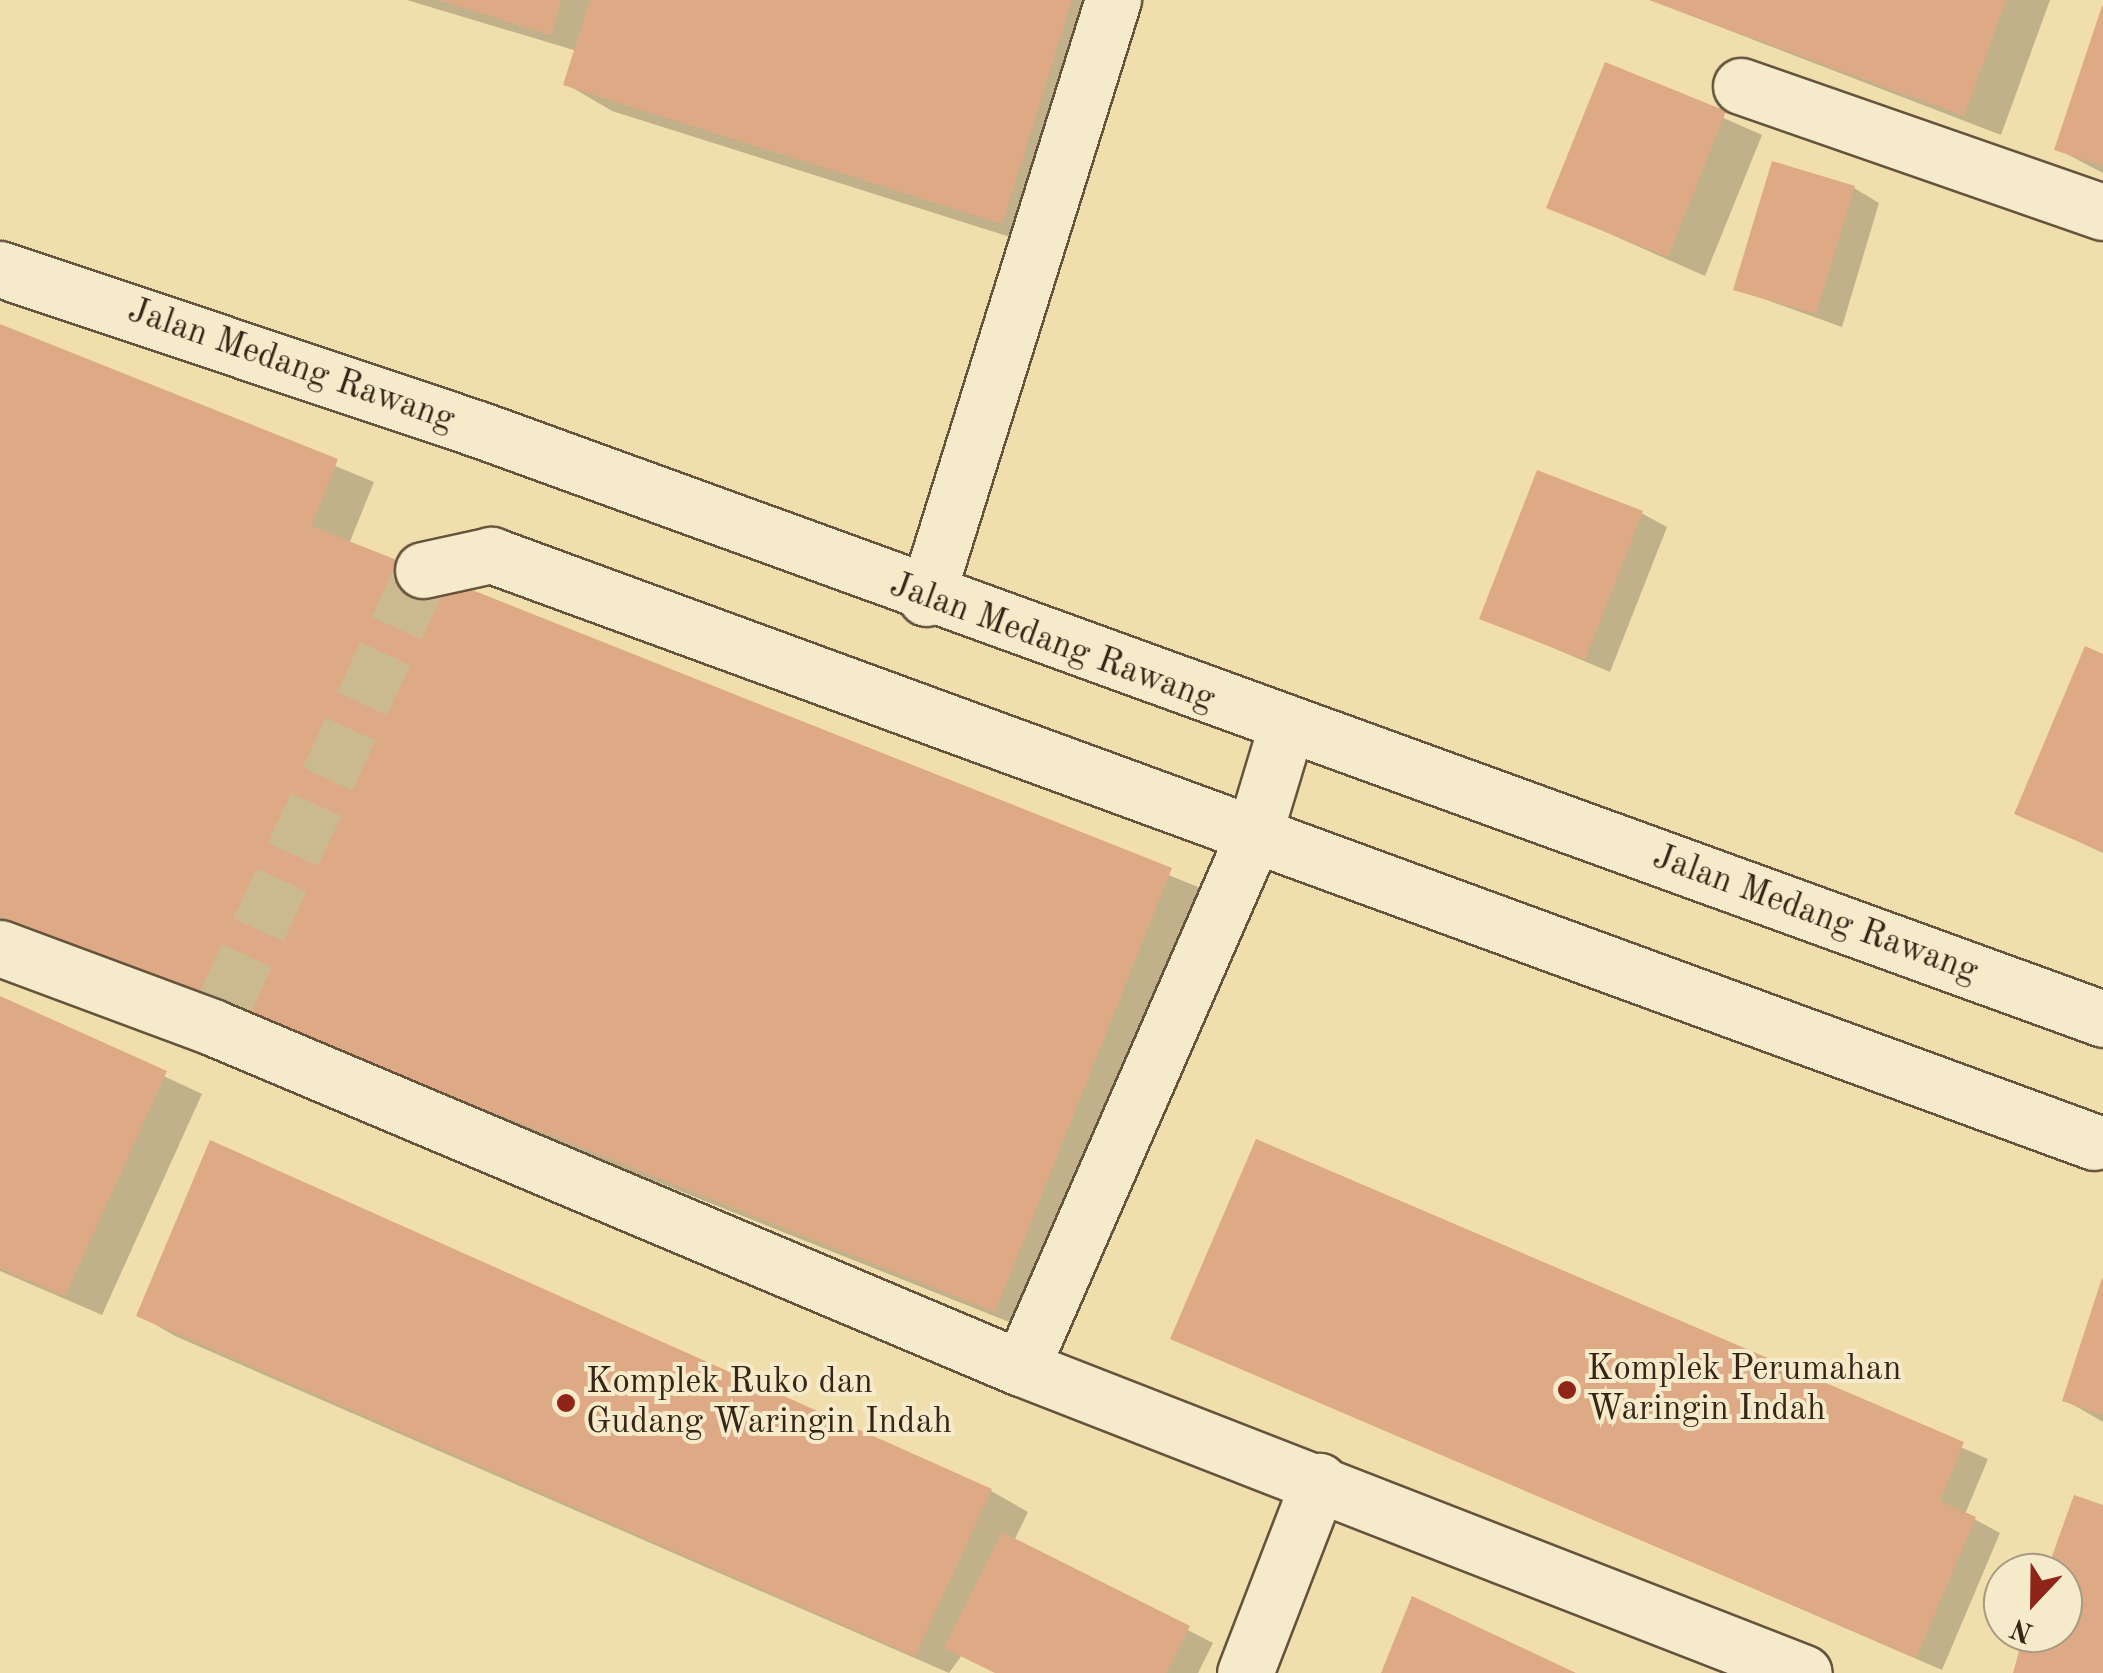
<!DOCTYPE html>
<html>
<head>
<meta charset="utf-8">
<style>
	body { margin:0 }
	#map { position:relative; width:2103px; height:1673px; overflow:hidden; background:#f0dead; font-family:"Old Standard TT",serif }
	div>[style] { position:absolute }
	[style*='--x'] { left:calc(var(--x)*1px); top:calc(var(--y)*1px); width:calc(var(--w)*1px); rotate:calc(var(--a)*1deg) }
	.shadow>* { inset:0; background:#0003 }
	.building>* { inset:0; background:#deaa86 }
	.minor-tunnel>* { height:55px; margin-top:-27.5px; transform-origin:0; background:repeating-linear-gradient(90deg,#cbb98f 0 55px,transparent 0 83px) }
	.roads { filter:drop-shadow(2px 0 #65533d) drop-shadow(-2px 0 #65533d) drop-shadow(0 2px #65533d) drop-shadow(0 -2px #65533d) }
	.minor>* { height:55px; margin:-27.5px; padding:0 27.5px; transform-origin:27.5px; border-radius:27.5px; background:#f5eaca }
	.dots>* { width:28px; height:28px; translate:-50% -50%; box-sizing:border-box; border:5px solid #f5eaca; border-radius:50% }
	span { translate:-50% -50%; white-space:nowrap; text-align:center; line-height:1.15; -webkit-text-stroke:8px #f5eaca; paint-order:stroke }
	.street-label { font-size:35px; color:#372518 }
	.poi-label { font-size:35px; color:#372518 }
	.left { translate:0 -50%; text-align:left }
	.north { position:absolute; left:1983px; top:1553px; width:100px; height:100px; box-sizing:border-box; background:#f5eaca; border:2px solid #a99b83; border-radius:50%; rotate:202deg; font-size:28px; font-weight:700; line-height:40px; text-align:center; color:#372518 }
	.north::after { content:''; display:block; margin:auto; width:35px; height:45px; background:#8f2418; clip-path:polygon(50% 0,100% 100%,50% 72%,0 100%) }
</style>
</head>
<body>
<div id="map">
	<div class="shadow">
		<i style="clip-path:polygon(407px 0,1123px 0,1048px 249px,612px 111px,566px 84px,577px 51px)"></i>
		<i style="clip-path:polygon(1650px 0,2050px 0,2001px 135px)"></i>
		<i style="clip-path:polygon(2103px 12px,2103px 173px,2057px 149px)"></i>
		<i style="clip-path:polygon(1606px 66px,1762px 135px,1705px 276px,1549px 207px)"></i>
		<i style="clip-path:polygon(1854px 188px,1879px 203px,1842px 327px,1736px 289px)"></i>
		<i style="clip-path:polygon(0 327px,374px 482px,349px 544px,1208px 891px,1032px 1331px,0 921px)"></i>
		<i style="clip-path:polygon(1641px 513px,1667px 527px,1610px 672px,1482px 618px)"></i>
		<i style="clip-path:polygon(2103px 656px,2103px 853px,2017px 813px)"></i>
		<i style="clip-path:polygon(0 999px,202px 1094px,102px 1315px,0 1271px)"></i>
		<i style="clip-path:polygon(1257px 1142px,1988px 1459px,1965px 1514px,2000px 1533px,1942px 1670px,1174px 1338px)"></i>
		<i style="clip-path:polygon(212px 1144px,991px 1491px,1028px 1512px,1014px 1541px,1213px 1643px,1198px 1673px,996px 1673px,962px 1655px,949px 1673px,175px 1336px,139px 1315px)"></i>
		<i style="clip-path:polygon(2103px 1284px,2103px 1422px,2065px 1400px)"></i>
	</div>
	<div class="building">
		<i style="clip-path:polygon(438px 0,561px 0,551px 35px)"></i>
		<i style="clip-path:polygon(590px 0,1072px 0,1002px 224px,563px 85px)"></i>
		<i style="clip-path:polygon(1649px 0,2006px 0,1964px 116px)"></i>
		<i style="clip-path:polygon(2102px 6px,2103px 6px,2103px 166px,2054px 150px)"></i>
		<i style="clip-path:polygon(1605px 62px,1726px 111px,1668px 257px,1546px 208px)"></i>
		<i style="clip-path:polygon(1772px 161px,1855px 186px,1816px 314px,1733px 290px)"></i>
		<i style="clip-path:polygon(0 324px,338px 459px,311px 526px,1172px 868px,995px 1312px,0 916px)"></i>
		<i style="clip-path:polygon(1537px 470px,1643px 511px,1585px 660px,1479px 619px)"></i>
		<i style="clip-path:polygon(2085px 646px,2103px 654px,2103px 852px,2014px 814px)"></i>
		<i style="clip-path:polygon(0 996px,167px 1071px,65px 1296px,0 1268px)"></i>
		<i style="clip-path:polygon(1256px 1139px,1964px 1442px,1940px 1501px,1976px 1517px,1916px 1658px,1170px 1339px)"></i>
		<i style="clip-path:polygon(210px 1140px,992px 1489px,915px 1656px,136px 1316px)"></i>
		<i style="clip-path:polygon(2102px 1278px,2103px 1279px,2103px 1415px,2062px 1401px)"></i>
		<i style="clip-path:polygon(2074px 1495px,2103px 1505px,2103px 1673px,2013px 1673px,2024px 1633px,2063px 1633px,2063px 1573px,2046px 1573px)"></i>
		<i style="clip-path:polygon(1002px 1532px,1190px 1626px,1166px 1673px,995px 1673px,944px 1648px)"></i>
		<i style="clip-path:polygon(1412px 1596px,1576px 1673px,1381px 1673px)"></i>
	</div>
	<div class="minor-tunnel">
		<i style="--x:224;--y:1005;--w:478;--a:-65.4"></i>
	</div>
	<div class="roads">
		<div class="minor">
			<i style="--x:1741;--y:86;--w:383;--a:19.2"></i>
			<i style="--x:0;--y:269;--w:504;--a:18.51"></i>
			<i style="--x:478;--y:429;--w:1729;--a:19.95"></i>
			<i style="--x:423;--y:570;--w:70;--a:-12.4"></i>
			<i style="--x:491;--y:555;--w:1707;--a:20.11"></i>
			<i style="--x:926;--y:598;--w:627;--a:-72.64"></i>
			<i style="--x:0;--y:948;--w:226;--a:20.4"></i>
			<i style="--x:212;--y:1027;--w:878;--a:22.86"></i>
			<i style="--x:1021;--y:1368;--w:840;--a:21.28"></i>
			<i style="--x:1021;--y:1368;--w:579;--a:-66.4"></i>
			<i style="--x:1253;--y:837;--w:114;--a:-73.2"></i>
			<i style="--x:1245;--y:1673;--w:206;--a:-68.9"></i>
		</div>
	</div>
	<div class="dots">
		<i style="left:1567px;top:1390px;background:#8f2418"></i>
		<i style="left:566px;top:1403px;background:#8f2418"></i>
	</div>
	<div class="street-label">
		<span style="left:291px;top:366px;rotate:19deg">Jalan Medang Rawang</span>
		<span style="left:1052px;top:643px;rotate:20deg">Jalan Medang Rawang</span>
		<span style="left:1815px;top:915px;rotate:20deg">Jalan Medang Rawang</span>
	</div>
	<div class="poi-label">
		<span class="left" style="left:1587px;top:1390px">Komplek Perumahan<br>Waringin Indah</span>
		<span class="left" style="left:586px;top:1403px">Komplek Ruko dan<br>Gudang Waringin Indah</span>
	</div>
	<div class="north">N</div>
</div>
</body>
</html>
